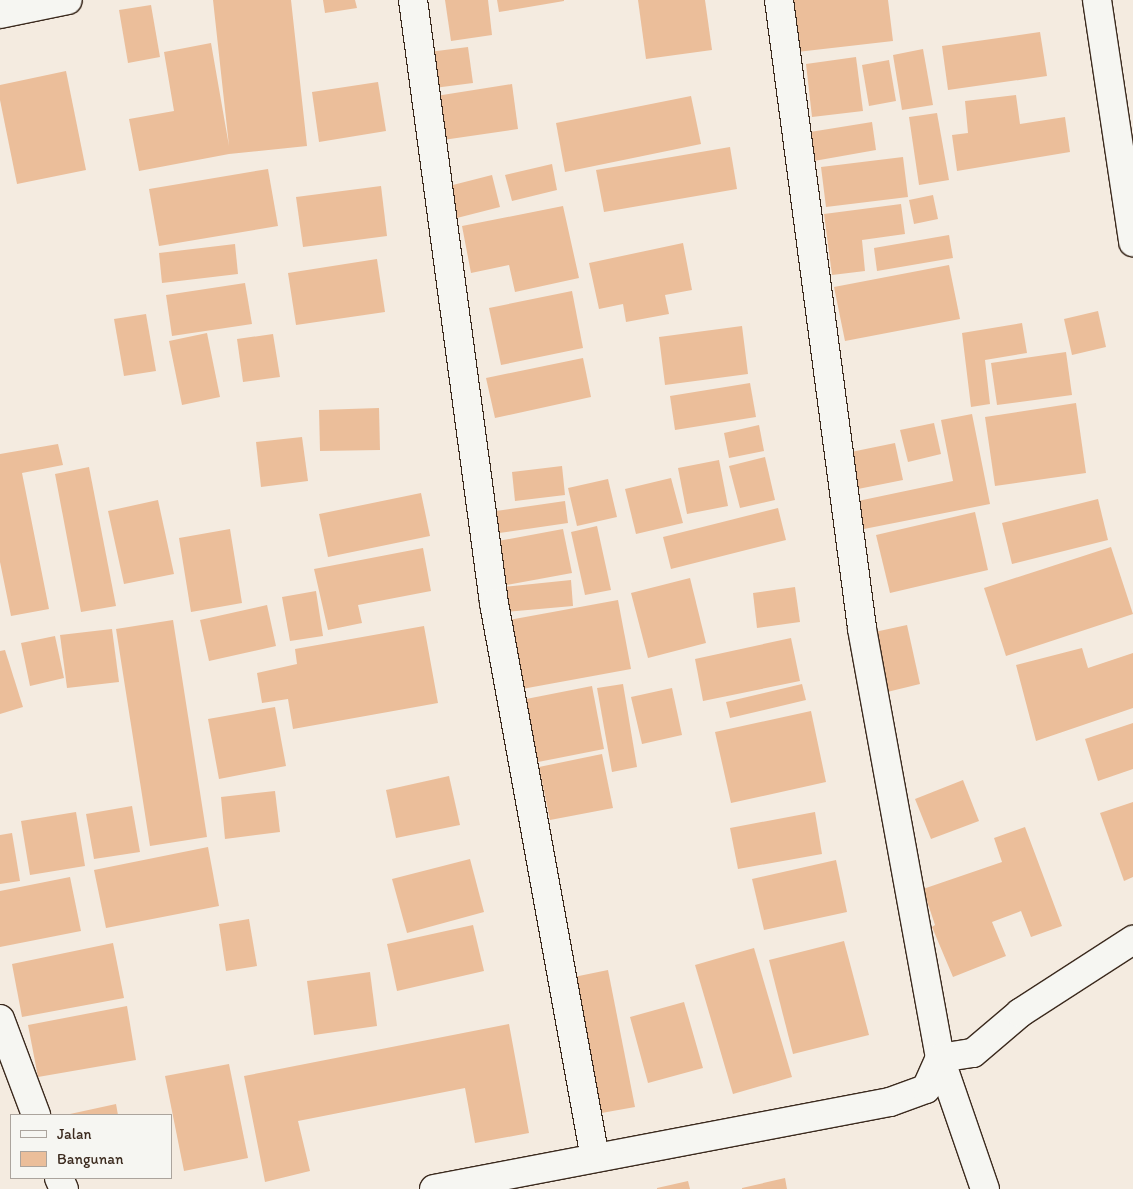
<!DOCTYPE html>
<html>
<head>
<meta charset="utf-8">
<style>
	body { margin:0 }
	#map { position:relative; width:1133px; height:1189px; overflow:hidden; background:#f4ebe0; font-family:Itim,sans-serif }
	div>[style] { position:absolute }
	[style*='--x'] { left:calc(var(--x)*1px); top:calc(var(--y)*1px); width:calc(var(--w)*1px); rotate:calc(var(--a)*1deg) }
	.building>* { inset:0; background:#ebbe9a }
	.roads { filter:drop-shadow(1px 0 #3b2a1e) drop-shadow(-1px 0 #3b2a1e) drop-shadow(0 1px #3b2a1e) drop-shadow(0 -1px #3b2a1e) }
	.minor>* { height:28px; margin:-14px; padding:0 14px; transform-origin:14px; border-radius:14px; background:#f6f6f2 }
	.tertiary>* { height:28px; margin:-14px; padding:0 14px; transform-origin:14px; border-radius:14px; background:#f6f6f2 }
	span { translate:-50% -50%; white-space:nowrap; text-align:center; line-height:1.15; -webkit-text-stroke:4.5px #f6f6f2; paint-order:stroke }
	.legend { position:absolute; left:10px; top:1114px; width:162px; height:65px; box-sizing:border-box; background:#f6f6f2; border:1px solid #aba49d; margin:0; padding:6px 9px; list-style:none; font-size:15px; color:#3b2a1e }
	.legend li { display:flex; align-items:center; gap:10px; height:25px }
	.legend b { width:25px; border:1px solid #aba49d }
</style>
</head>
<body>
<div id="map">
	<div class="building">
		<i style="clip-path:polygon(213px 0,291px 0,307px 146px,229px 154px,139px 171px,129px 119px,174px 111px,164px 52px,211px 43px,229px 146px)"></i>
		<i style="clip-path:polygon(323px 0,355px 0,357px 8px,325px 13px)"></i>
		<i style="clip-path:polygon(445px 0,488px 0,492px 35px,451px 41px)"></i>
		<i style="clip-path:polygon(497px 0,564px 0,564px 1px,499px 12px)"></i>
		<i style="clip-path:polygon(638px 0,705px 0,712px 50px,646px 59px)"></i>
		<i style="clip-path:polygon(791px 0,888px 0,893px 41px,797px 52px)"></i>
		<i style="clip-path:polygon(151px 5px,160px 57px,128px 63px,119px 10px)"></i>
		<i style="clip-path:polygon(1040px 32px,1047px 76px,948px 90px,942px 46px)"></i>
		<i style="clip-path:polygon(468px 47px,473px 83px,434px 88px,429px 52px)"></i>
		<i style="clip-path:polygon(923px 49px,933px 105px,902px 110px,893px 55px)"></i>
		<i style="clip-path:polygon(856px 57px,863px 111px,812px 117px,806px 64px)"></i>
		<i style="clip-path:polygon(889px 60px,896px 101px,869px 106px,862px 65px)"></i>
		<i style="clip-path:polygon(66px 71px,86px 170px,17px 184px,0 100px,0 85px)"></i>
		<i style="clip-path:polygon(378px 82px,386px 131px,319px 142px,312px 92px)"></i>
		<i style="clip-path:polygon(512px 84px,518px 129px,443px 140px,436px 96px)"></i>
		<i style="clip-path:polygon(1016px 95px,1020px 124px,1065px 117px,1070px 152px,957px 171px,952px 135px,968px 133px,965px 101px)"></i>
		<i style="clip-path:polygon(691px 96px,701px 144px,565px 172px,556px 123px)"></i>
		<i style="clip-path:polygon(937px 113px,949px 180px,919px 185px,909px 117px)"></i>
		<i style="clip-path:polygon(872px 122px,876px 150px,814px 161px,810px 132px)"></i>
		<i style="clip-path:polygon(730px 147px,737px 189px,604px 212px,596px 170px)"></i>
		<i style="clip-path:polygon(903px 157px,908px 197px,826px 207px,821px 167px)"></i>
		<i style="clip-path:polygon(552px 164px,557px 190px,512px 201px,505px 175px)"></i>
		<i style="clip-path:polygon(268px 169px,278px 226px,159px 246px,149px 189px)"></i>
		<i style="clip-path:polygon(492px 175px,500px 207px,453px 219px,445px 187px)"></i>
		<i style="clip-path:polygon(381px 186px,387px 236px,303px 247px,296px 197px)"></i>
		<i style="clip-path:polygon(933px 195px,938px 219px,914px 224px,909px 200px)"></i>
		<i style="clip-path:polygon(901px 204px,905px 234px,862px 240px,865px 271px,832px 275px,824px 214px)"></i>
		<i style="clip-path:polygon(563px 206px,579px 278px,515px 292px,509px 265px,471px 273px,462px 226px)"></i>
		<i style="clip-path:polygon(949px 235px,953px 258px,877px 271px,874px 248px)"></i>
		<i style="clip-path:polygon(683px 243px,692px 290px,665px 295px,669px 314px,626px 322px,623px 304px,599px 309px,589px 263px)"></i>
		<i style="clip-path:polygon(235px 244px,238px 274px,162px 283px,159px 253px)"></i>
		<i style="clip-path:polygon(377px 259px,385px 312px,296px 325px,288px 273px)"></i>
		<i style="clip-path:polygon(949px 265px,960px 319px,845px 341px,834px 287px)"></i>
		<i style="clip-path:polygon(245px 283px,252px 324px,172px 336px,166px 295px)"></i>
		<i style="clip-path:polygon(572px 291px,583px 348px,501px 365px,489px 308px)"></i>
		<i style="clip-path:polygon(1098px 311px,1106px 347px,1072px 355px,1064px 319px)"></i>
		<i style="clip-path:polygon(146px 314px,156px 371px,124px 376px,114px 319px)"></i>
		<i style="clip-path:polygon(1022px 323px,1027px 353px,985px 360px,990px 404px,971px 407px,962px 333px)"></i>
		<i style="clip-path:polygon(742px 326px,748px 374px,665px 385px,659px 337px)"></i>
		<i style="clip-path:polygon(207px 333px,220px 397px,182px 405px,169px 341px)"></i>
		<i style="clip-path:polygon(273px 334px,280px 377px,243px 382px,237px 339px)"></i>
		<i style="clip-path:polygon(1066px 352px,1072px 395px,997px 405px,991px 363px)"></i>
		<i style="clip-path:polygon(583px 358px,591px 397px,495px 418px,486px 378px)"></i>
		<i style="clip-path:polygon(750px 383px,756px 417px,675px 430px,670px 396px)"></i>
		<i style="clip-path:polygon(1076px 403px,1086px 473px,995px 486px,985px 417px)"></i>
		<i style="clip-path:polygon(379px 408px,380px 450px,320px 451px,319px 410px)"></i>
		<i style="clip-path:polygon(972px 414px,990px 504px,864px 529px,858px 501px,953px 481px,941px 420px)"></i>
		<i style="clip-path:polygon(934px 423px,941px 454px,908px 462px,900px 430px)"></i>
		<i style="clip-path:polygon(759px 425px,764px 451px,729px 458px,724px 433px)"></i>
		<i style="clip-path:polygon(302px 437px,308px 481px,261px 487px,256px 442px)"></i>
		<i style="clip-path:polygon(895px 443px,903px 480px,858px 489px,851px 452px)"></i>
		<i style="clip-path:polygon(58px 444px,63px 465px,22px 473px,49px 609px,11px 616px,0 562px,0 454px)"></i>
		<i style="clip-path:polygon(765px 457px,775px 500px,740px 508px,729px 466px)"></i>
		<i style="clip-path:polygon(719px 460px,728px 506px,687px 514px,678px 468px)"></i>
		<i style="clip-path:polygon(562px 466px,565px 495px,515px 501px,512px 472px)"></i>
		<i style="clip-path:polygon(89px 467px,116px 606px,81px 612px,55px 474px)"></i>
		<i style="clip-path:polygon(671px 478px,683px 523px,636px 534px,625px 489px)"></i>
		<i style="clip-path:polygon(608px 479px,617px 517px,577px 526px,568px 488px)"></i>
		<i style="clip-path:polygon(421px 493px,430px 536px,328px 557px,319px 514px)"></i>
		<i style="clip-path:polygon(1098px 499px,1108px 540px,1012px 564px,1002px 523px)"></i>
		<i style="clip-path:polygon(158px 500px,174px 574px,124px 584px,108px 511px)"></i>
		<i style="clip-path:polygon(565px 501px,568px 523px,492px 534px,489px 512px)"></i>
		<i style="clip-path:polygon(778px 508px,786px 540px,671px 569px,663px 537px)"></i>
		<i style="clip-path:polygon(975px 512px,988px 570px,890px 593px,876px 535px)"></i>
		<i style="clip-path:polygon(597px 526px,611px 590px,585px 595px,571px 532px)"></i>
		<i style="clip-path:polygon(230px 529px,242px 603px,191px 612px,179px 538px)"></i>
		<i style="clip-path:polygon(563px 529px,572px 573px,506px 585px,498px 541px)"></i>
		<i style="clip-path:polygon(1111px 547px,1133px 614px,1006px 656px,984px 588px)"></i>
		<i style="clip-path:polygon(423px 548px,431px 591px,358px 605px,362px 623px,328px 630px,314px 569px)"></i>
		<i style="clip-path:polygon(690px 578px,706px 643px,648px 658px,631px 593px)"></i>
		<i style="clip-path:polygon(571px 580px,573px 606px,505px 612px,502px 587px)"></i>
		<i style="clip-path:polygon(795px 587px,800px 622px,757px 628px,753px 593px)"></i>
		<i style="clip-path:polygon(316px 591px,323px 636px,290px 641px,282px 597px)"></i>
		<i style="clip-path:polygon(618px 600px,631px 669px,522px 689px,509px 620px)"></i>
		<i style="clip-path:polygon(267px 605px,276px 646px,209px 661px,200px 620px)"></i>
		<i style="clip-path:polygon(173px 620px,207px 837px,150px 846px,116px 629px)"></i>
		<i style="clip-path:polygon(907px 625px,920px 684px,883px 693px,870px 633px)"></i>
		<i style="clip-path:polygon(424px 626px,438px 703px,293px 729px,288px 699px,262px 703px,257px 673px,297px 664px,295px 649px)"></i>
		<i style="clip-path:polygon(112px 629px,119px 682px,67px 688px,60px 635px)"></i>
		<i style="clip-path:polygon(55px 636px,64px 678px,30px 686px,21px 643px)"></i>
		<i style="clip-path:polygon(791px 638px,800px 681px,703px 701px,695px 659px)"></i>
		<i style="clip-path:polygon(1082px 648px,1088px 668px,1133px 653px,1133px 708px,1036px 741px,1016px 665px)"></i>
		<i style="clip-path:polygon(5px 650px,23px 707px,0 714px,0 651px)"></i>
		<i style="clip-path:polygon(623px 684px,637px 767px,612px 772px,597px 688px)"></i>
		<i style="clip-path:polygon(802px 684px,806px 700px,730px 718px,726px 702px)"></i>
		<i style="clip-path:polygon(592px 686px,604px 749px,533px 763px,521px 700px)"></i>
		<i style="clip-path:polygon(672px 688px,682px 735px,642px 744px,631px 697px)"></i>
		<i style="clip-path:polygon(275px 707px,286px 766px,219px 779px,208px 719px)"></i>
		<i style="clip-path:polygon(811px 711px,826px 782px,731px 803px,715px 732px)"></i>
		<i style="clip-path:polygon(1133px 723px,1133px 769px,1098px 781px,1085px 739px)"></i>
		<i style="clip-path:polygon(602px 754px,613px 808px,550px 820px,539px 767px)"></i>
		<i style="clip-path:polygon(449px 776px,460px 825px,396px 838px,386px 790px)"></i>
		<i style="clip-path:polygon(963px 780px,979px 821px,931px 839px,915px 799px)"></i>
		<i style="clip-path:polygon(275px 791px,280px 832px,225px 839px,221px 797px)"></i>
		<i style="clip-path:polygon(1133px 802px,1133px 877px,1124px 881px,1100px 813px)"></i>
		<i style="clip-path:polygon(132px 806px,140px 852px,94px 859px,86px 814px)"></i>
		<i style="clip-path:polygon(76px 812px,85px 866px,30px 875px,21px 821px)"></i>
		<i style="clip-path:polygon(815px 812px,822px 854px,738px 869px,730px 828px)"></i>
		<i style="clip-path:polygon(1025px 827px,1062px 926px,1031px 937px,1021px 911px,992px 922px,1006px 956px,953px 977px,932px 927px,935px 925px,923px 889px,1002px 862px,994px 838px)"></i>
		<i style="clip-path:polygon(12px 833px,20px 881px,0 884px,0 835px)"></i>
		<i style="clip-path:polygon(208px 847px,219px 906px,106px 928px,94px 870px)"></i>
		<i style="clip-path:polygon(470px 859px,484px 912px,407px 933px,392px 879px)"></i>
		<i style="clip-path:polygon(836px 860px,847px 912px,764px 930px,752px 879px)"></i>
		<i style="clip-path:polygon(70px 877px,81px 931px,0 947px,0 891px)"></i>
		<i style="clip-path:polygon(249px 919px,257px 966px,226px 971px,219px 924px)"></i>
		<i style="clip-path:polygon(473px 925px,484px 971px,397px 991px,387px 944px)"></i>
		<i style="clip-path:polygon(844px 941px,869px 1035px,793px 1054px,769px 960px)"></i>
		<i style="clip-path:polygon(113px 943px,124px 998px,22px 1017px,12px 964px)"></i>
		<i style="clip-path:polygon(754px 948px,792px 1077px,733px 1094px,695px 965px)"></i>
		<i style="clip-path:polygon(608px 970px,635px 1107px,596px 1114px,569px 978px)"></i>
		<i style="clip-path:polygon(370px 972px,377px 1026px,314px 1035px,307px 981px)"></i>
		<i style="clip-path:polygon(684px 1002px,703px 1068px,648px 1083px,630px 1017px)"></i>
		<i style="clip-path:polygon(127px 1006px,136px 1060px,38px 1077px,28px 1025px)"></i>
		<i style="clip-path:polygon(509px 1024px,529px 1133px,475px 1143px,465px 1088px,298px 1121px,310px 1171px,265px 1182px,244px 1076px)"></i>
		<i style="clip-path:polygon(229px 1064px,248px 1158px,184px 1171px,165px 1076px)"></i>
		<i style="clip-path:polygon(116px 1104px,118px 1115px,70px 1115px,70px 1114px)"></i>
		<i style="clip-path:polygon(785px 1178px,787px 1189px,742px 1189px,742px 1188px)"></i>
		<i style="clip-path:polygon(688px 1181px,690px 1189px,657px 1189px,657px 1188px)"></i>
	</div>
	<div class="roads">
		<div class="minor">
			<i style="--x:413;--y:0;--w:608;--a:82.35"></i>
			<i style="--x:494;--y:603;--w:564;--a:79.69"></i>
			<i style="--x:1097;--y:0;--w:245;--a:81.5"></i>
			<i style="--x:0;--y:14;--w:69;--a:-11.6"></i>
			<i style="--x:0;--y:1019;--w:103;--a:69.4"></i>
			<i style="--x:59;--y:1178;--w:12;--a:66"></i>
			<i style="--x:434;--y:1189;--w:464;--a:-10.8"></i>
			<i style="--x:890;--y:1102;--w:38;--a:-20"></i>
			<i style="--x:926;--y:1089;--w:34;--a:-66"></i>
			<i style="--x:940;--y:1058;--w:437;--a:-100.3"></i>
			<i style="--x:862;--y:628;--w:633;--a:-97.53"></i>
		</div>
		<div class="tertiary">
			<i style="--x:985;--y:1189;--w:139;--a:-109"></i>
			<i style="--x:940;--y:1058;--w:33;--a:-9"></i>
			<i style="--x:973;--y:1053;--w:62;--a:-40.4"></i>
			<i style="--x:1020;--y:1013;--w:135;--a:-32.9"></i>
		</div>
	</div>
	<ul class="legend">
	<li><b style="height:6px;background:#f6f6f2"></b>Jalan</li>
	<li><b style="height:14px;background:#ebbe9a"></b>Bangunan</li>
	</ul>
</div>
</body>
</html>
